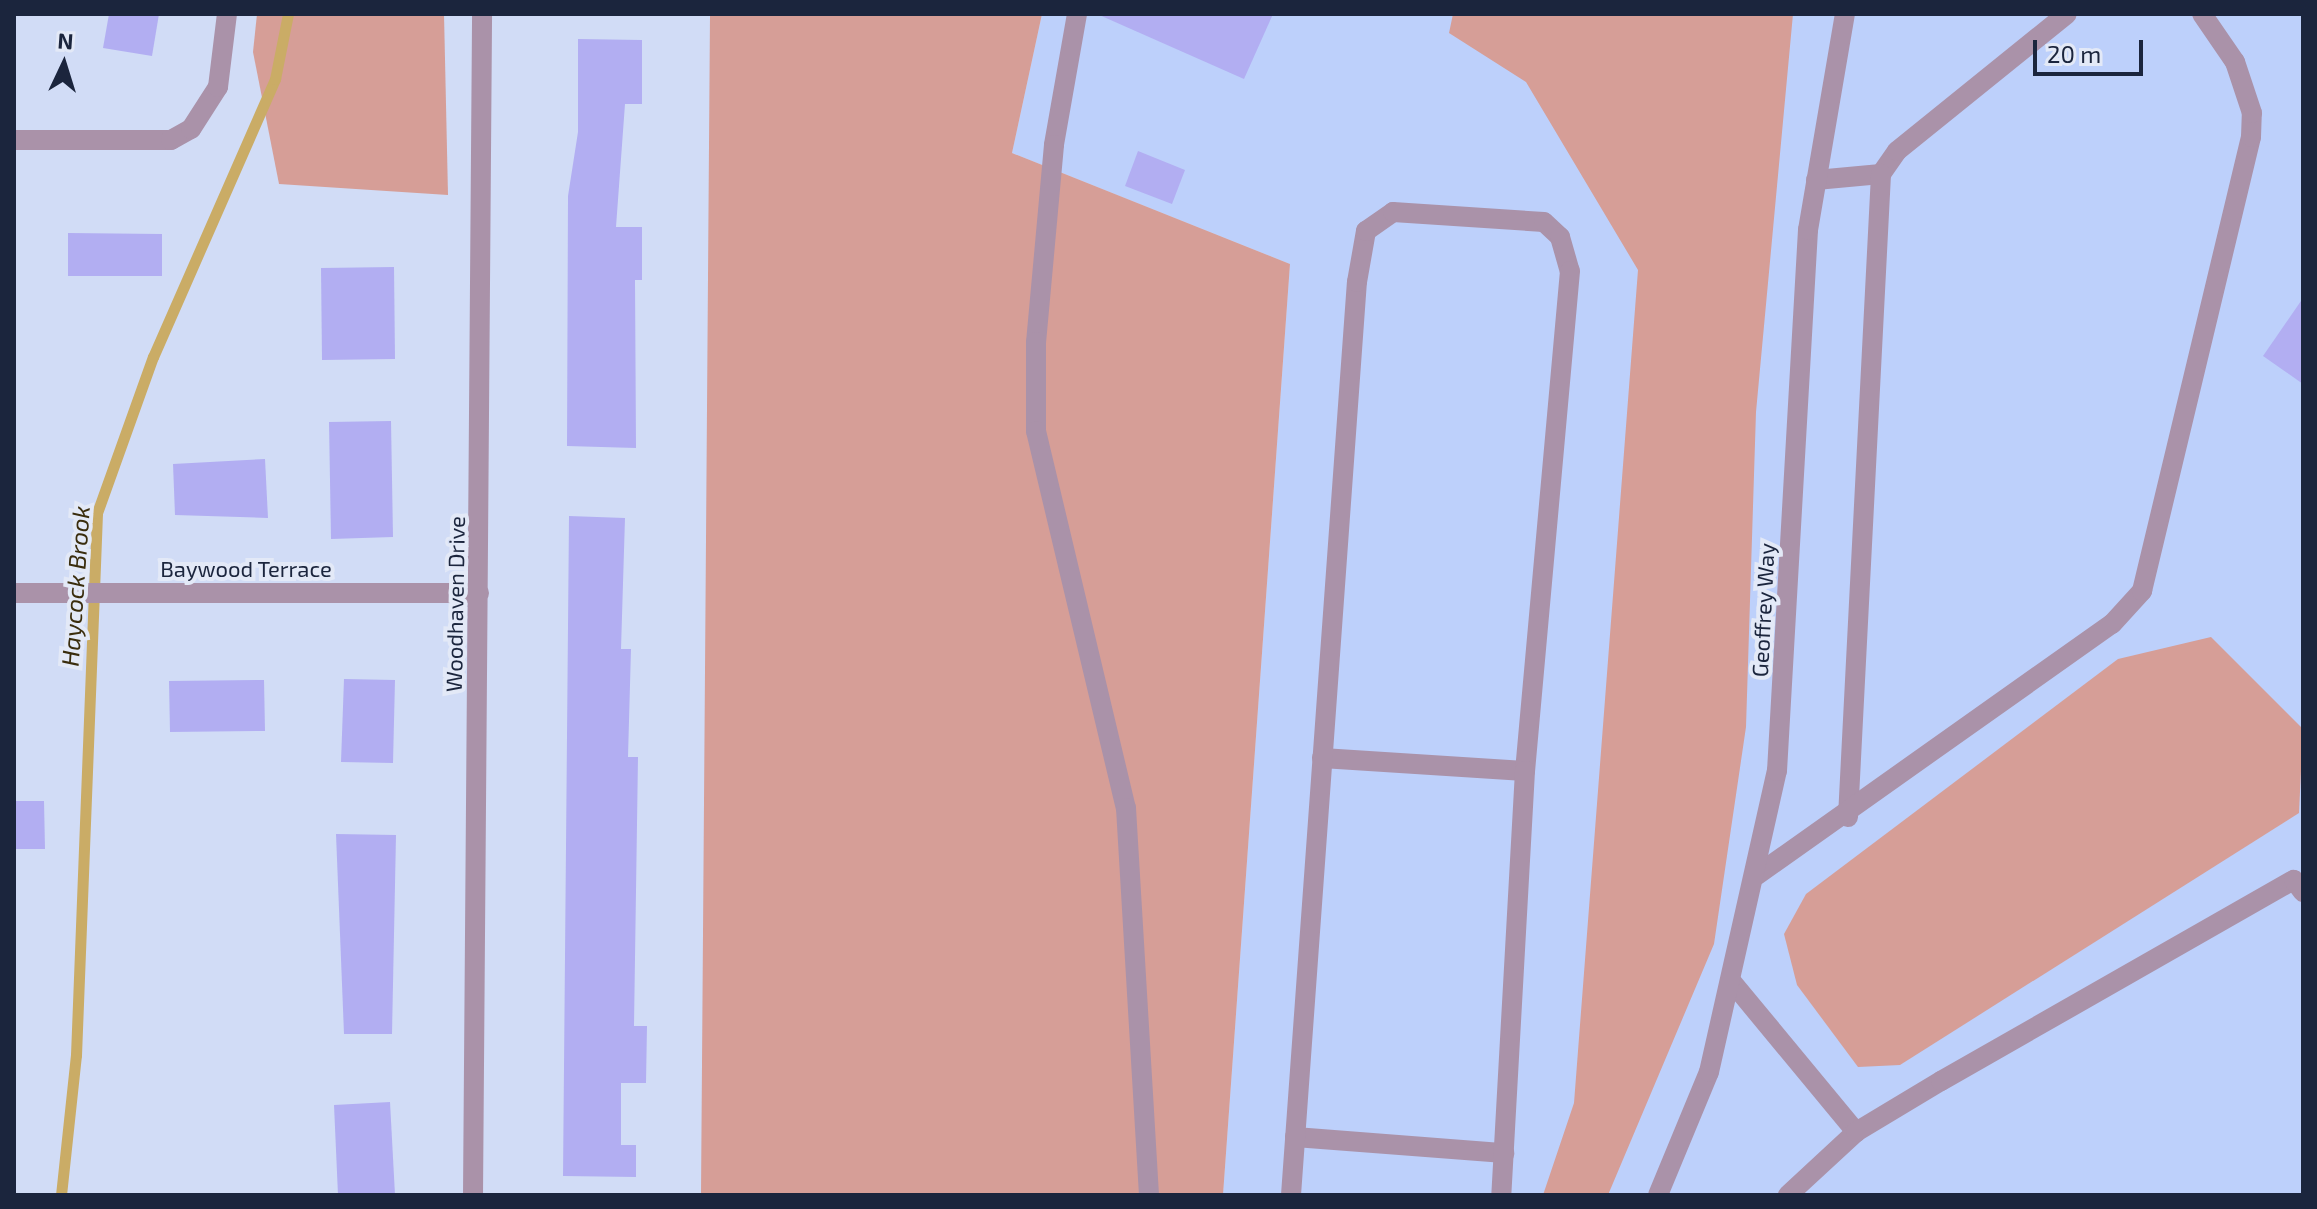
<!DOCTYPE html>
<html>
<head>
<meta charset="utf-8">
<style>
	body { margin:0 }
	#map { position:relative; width:2317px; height:1209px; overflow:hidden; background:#d1dcf6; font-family:"Exo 2",sans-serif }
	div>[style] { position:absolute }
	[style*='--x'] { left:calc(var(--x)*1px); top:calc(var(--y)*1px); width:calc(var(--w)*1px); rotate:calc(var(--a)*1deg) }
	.built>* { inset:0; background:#bdd0fb }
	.green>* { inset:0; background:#d69e97 }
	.stream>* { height:11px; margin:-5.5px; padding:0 5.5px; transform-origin:5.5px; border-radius:5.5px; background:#caac66 }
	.building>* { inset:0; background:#b2aef2 }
	.minor>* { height:20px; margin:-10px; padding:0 10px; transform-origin:10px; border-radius:10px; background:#aa92a9 }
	span { translate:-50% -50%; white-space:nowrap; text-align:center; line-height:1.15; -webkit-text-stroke:8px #e3e9f7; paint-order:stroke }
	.street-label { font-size:22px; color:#1b253d }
	.water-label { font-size:24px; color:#3a2d0d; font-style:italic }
	.frame { position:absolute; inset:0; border:16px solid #1b253d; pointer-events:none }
	.north { position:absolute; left:24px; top:24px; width:80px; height:80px; -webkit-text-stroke:6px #e3e9f7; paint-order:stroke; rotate:4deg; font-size:22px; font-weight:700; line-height:32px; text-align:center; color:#1b253d }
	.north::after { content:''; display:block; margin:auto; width:28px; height:36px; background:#1b253d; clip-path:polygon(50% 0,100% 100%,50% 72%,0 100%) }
	.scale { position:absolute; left:2033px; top:40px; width:110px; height:36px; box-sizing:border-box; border:4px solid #1b253d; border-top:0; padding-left:10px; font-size:24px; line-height:28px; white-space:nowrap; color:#1b253d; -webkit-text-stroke:6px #e3e9f7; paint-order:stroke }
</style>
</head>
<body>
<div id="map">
	<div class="built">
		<i style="clip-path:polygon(1042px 14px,2303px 14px,2303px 1195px,1223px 1195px,1290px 264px,1012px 153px)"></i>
	</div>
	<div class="green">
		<i style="clip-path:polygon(257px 14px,444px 14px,448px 195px,279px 184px,253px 52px)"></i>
		<i style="clip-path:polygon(710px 14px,1042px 14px,1012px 153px,1290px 264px,1223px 1195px,701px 1195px)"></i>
		<i style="clip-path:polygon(1453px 14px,1793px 14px,1756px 412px,1746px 727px,1714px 944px,1608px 1195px,1543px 1195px,1574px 1103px,1638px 270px,1526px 82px,1449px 33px)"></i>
		<i style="clip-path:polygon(2211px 637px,2303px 729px,2299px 813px,1900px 1065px,1858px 1067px,1797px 985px,1784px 934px,1806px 894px,2118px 659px)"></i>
	</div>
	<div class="stream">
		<i style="--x:61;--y:1195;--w:141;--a:-83.9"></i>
		<i style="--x:76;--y:1055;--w:542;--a:-87.78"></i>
		<i style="--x:97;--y:513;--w:166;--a:-70.3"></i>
		<i style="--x:153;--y:357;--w:304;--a:-66.3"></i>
		<i style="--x:275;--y:79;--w:66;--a:-78.7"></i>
	</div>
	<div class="building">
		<i style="clip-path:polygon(109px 14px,159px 14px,152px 56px,103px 48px)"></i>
		<i style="clip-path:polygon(1097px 14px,1273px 14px,1244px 79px)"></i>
		<i style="clip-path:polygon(578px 39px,642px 40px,642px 104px,625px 104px,616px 227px,642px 227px,642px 280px,635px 280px,636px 448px,567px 446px,568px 196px,578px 132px)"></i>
		<i style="clip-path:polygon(1138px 151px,1185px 170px,1172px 204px,1125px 186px)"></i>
		<i style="clip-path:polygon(68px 233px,162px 234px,162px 276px,68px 276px)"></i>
		<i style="clip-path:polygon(394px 267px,395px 359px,322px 360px,321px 268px)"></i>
		<i style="clip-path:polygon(2303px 298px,2303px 384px,2263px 356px)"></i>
		<i style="clip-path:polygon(391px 421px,393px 537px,331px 539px,329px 422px)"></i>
		<i style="clip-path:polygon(265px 459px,268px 518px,175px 515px,173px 464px)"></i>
		<i style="clip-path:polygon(569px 516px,625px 518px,621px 649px,631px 649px,628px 757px,638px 757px,634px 1026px,647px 1026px,646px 1083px,621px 1083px,621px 1145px,636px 1145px,636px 1177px,563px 1176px)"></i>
		<i style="clip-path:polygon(344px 679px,395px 680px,393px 763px,341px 762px)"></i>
		<i style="clip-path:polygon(264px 680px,265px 731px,170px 732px,169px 681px)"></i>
		<i style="clip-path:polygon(14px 801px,44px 801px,45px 849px,14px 849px)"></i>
		<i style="clip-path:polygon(336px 834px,396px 835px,392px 1034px,344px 1034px)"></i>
		<i style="clip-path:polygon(390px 1102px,395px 1195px,338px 1195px,334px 1105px)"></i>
	</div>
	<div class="minor">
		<i style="--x:1077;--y:14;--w:133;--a:100"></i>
		<i style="--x:1054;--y:145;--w:198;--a:95.2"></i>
		<i style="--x:1036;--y:342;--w:89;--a:90"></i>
		<i style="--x:1036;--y:431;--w:388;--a:76.6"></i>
		<i style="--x:1126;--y:808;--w:388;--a:86.6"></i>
		<i style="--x:14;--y:140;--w:157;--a:0"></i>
		<i style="--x:171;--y:140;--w:23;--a:-29"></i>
		<i style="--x:191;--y:129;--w:50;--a:-57.3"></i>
		<i style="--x:218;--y:87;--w:74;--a:-83"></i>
		<i style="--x:1816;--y:180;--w:65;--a:-5.3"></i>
		<i style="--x:1881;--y:174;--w:28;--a:-55"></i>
		<i style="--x:1897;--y:151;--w:218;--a:-38.9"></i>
		<i style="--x:14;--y:593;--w:465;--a:0"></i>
		<i style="--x:1322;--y:758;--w:203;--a:3.7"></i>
		<i style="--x:1848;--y:817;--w:644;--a:-87.06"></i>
		<i style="--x:1757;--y:875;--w:435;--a:-35.3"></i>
		<i style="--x:2112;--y:624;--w:45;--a:-47.7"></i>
		<i style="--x:2142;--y:591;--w:467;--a:-76.5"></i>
		<i style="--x:2251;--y:137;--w:24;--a:-88"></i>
		<i style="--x:2252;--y:113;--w:54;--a:-108.4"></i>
		<i style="--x:2235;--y:62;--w:58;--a:-124.5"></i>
		<i style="--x:1732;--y:982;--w:195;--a:50.4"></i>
		<i style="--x:1295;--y:1137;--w:210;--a:4.4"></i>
		<i style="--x:473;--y:1195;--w:1181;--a:-89.56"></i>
		<i style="--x:1291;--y:1195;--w:915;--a:-85.87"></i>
		<i style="--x:1357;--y:282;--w:52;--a:-80"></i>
		<i style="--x:1366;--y:231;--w:33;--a:-35"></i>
		<i style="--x:1393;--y:212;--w:151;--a:3.8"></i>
		<i style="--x:1544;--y:222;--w:22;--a:43"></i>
		<i style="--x:1560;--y:237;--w:35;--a:74"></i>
		<i style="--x:1570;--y:271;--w:502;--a:95.14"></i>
		<i style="--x:1525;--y:771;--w:425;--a:93.2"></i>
		<i style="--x:1658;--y:1195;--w:133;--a:-67.5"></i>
		<i style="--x:1709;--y:1072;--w:309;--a:-77.3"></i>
		<i style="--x:1777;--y:771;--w:542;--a:-86.72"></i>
		<i style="--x:1808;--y:230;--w:219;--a:-80.3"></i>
		<i style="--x:1788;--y:1195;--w:93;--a:-42.8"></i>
		<i style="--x:1856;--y:1132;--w:99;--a:-31"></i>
		<i style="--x:1941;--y:1081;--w:406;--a:-29.7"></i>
		<i style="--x:2294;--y:880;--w:15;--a:53"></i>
	</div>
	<div class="street-label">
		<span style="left:246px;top:569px">Baywood Terrace</span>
		<span style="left:455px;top:604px;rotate:-89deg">Woodhaven Drive</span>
		<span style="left:1763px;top:610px;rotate:-87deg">Geoffrey Way</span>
	</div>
	<div class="water-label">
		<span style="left:75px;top:586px;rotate:-86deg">Haycock Brook</span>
	</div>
	<div class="frame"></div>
	<div class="north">N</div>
	<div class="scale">20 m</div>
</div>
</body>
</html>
